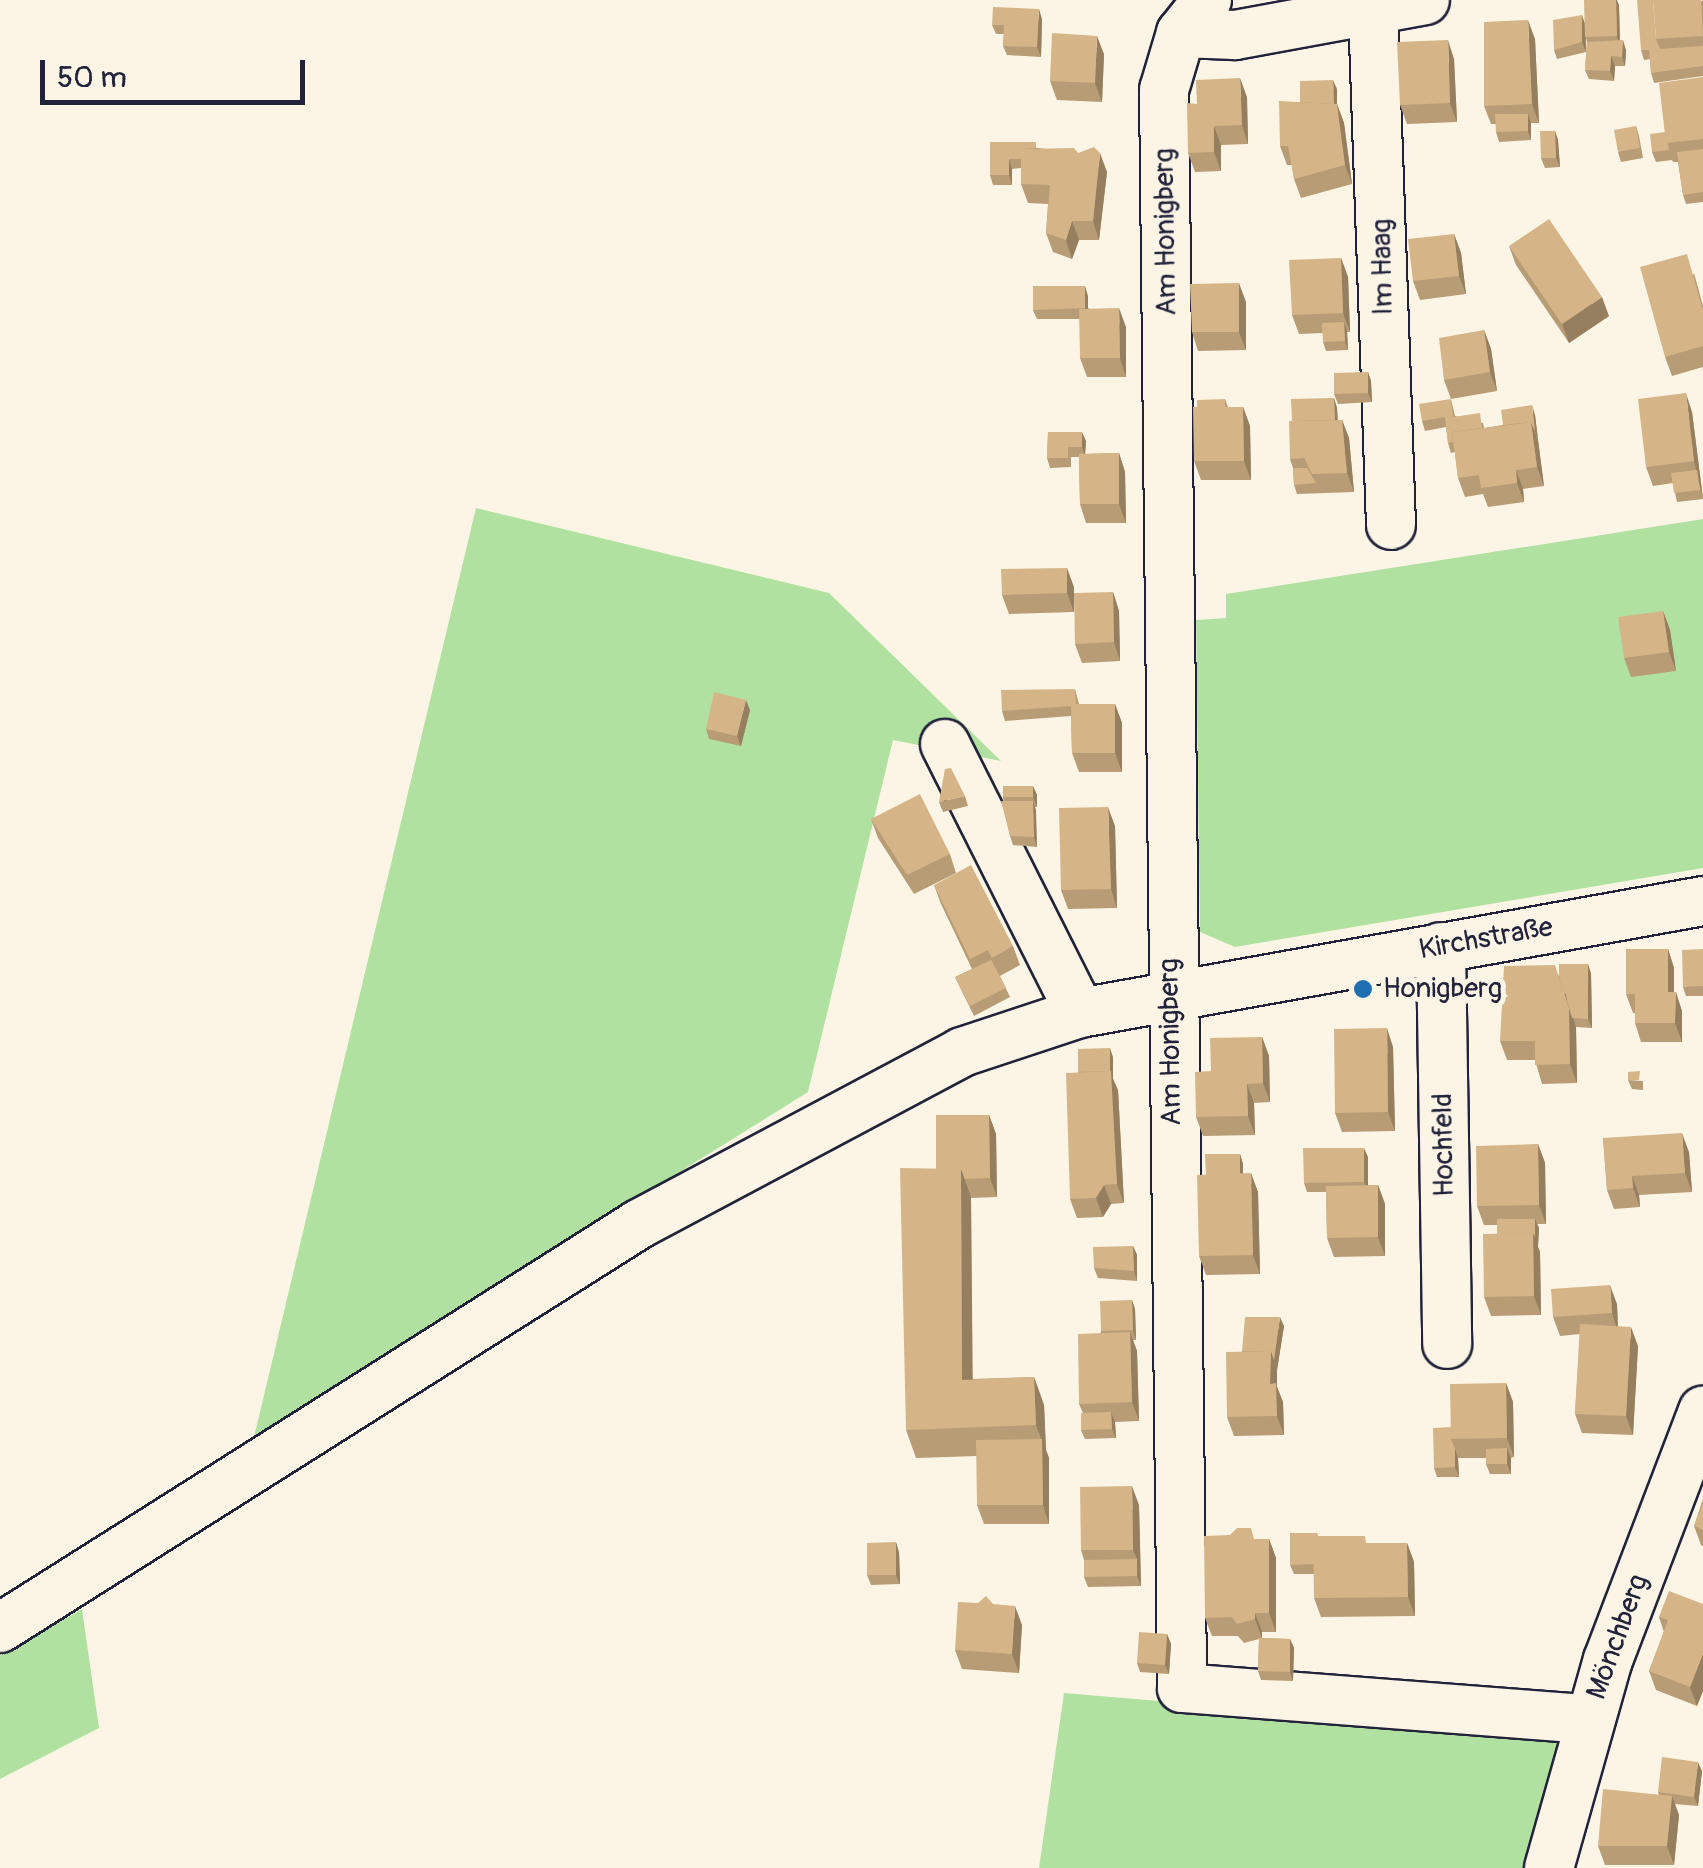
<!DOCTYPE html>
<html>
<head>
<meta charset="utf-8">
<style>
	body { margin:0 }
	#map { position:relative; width:1703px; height:1868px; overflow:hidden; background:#fcf5e5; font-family:Pangolin,sans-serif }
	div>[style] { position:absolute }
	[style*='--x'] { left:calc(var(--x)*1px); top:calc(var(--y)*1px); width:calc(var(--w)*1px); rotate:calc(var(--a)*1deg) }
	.green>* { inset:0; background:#b1e1a0 }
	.roads { filter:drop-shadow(2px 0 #22223b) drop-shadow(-2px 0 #22223b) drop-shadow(0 2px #22223b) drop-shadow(0 -2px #22223b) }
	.minor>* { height:48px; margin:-24px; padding:0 24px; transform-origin:24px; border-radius:24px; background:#fcf5e5 }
	.wall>* { inset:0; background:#b79c75 }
	.shaded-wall>* { inset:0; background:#957f5f }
	.building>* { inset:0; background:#d5b588 }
	.dots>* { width:28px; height:28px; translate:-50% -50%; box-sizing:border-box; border:5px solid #fcf5e5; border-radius:50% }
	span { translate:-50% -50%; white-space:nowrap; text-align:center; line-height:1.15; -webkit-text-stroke:10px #fcf5e5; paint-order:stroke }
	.street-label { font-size:28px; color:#22223b }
	.poi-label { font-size:28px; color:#22223b }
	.left { translate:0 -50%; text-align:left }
	.scale { position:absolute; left:40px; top:60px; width:265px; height:45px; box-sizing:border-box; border:5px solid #22223b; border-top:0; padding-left:12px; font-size:30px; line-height:35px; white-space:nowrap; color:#22223b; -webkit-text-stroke:8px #fcf5e5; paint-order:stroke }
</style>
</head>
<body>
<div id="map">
	<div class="green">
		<i style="clip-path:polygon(476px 508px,829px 593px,1001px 761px,893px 740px,808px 1092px,254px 1437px)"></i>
		<i style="clip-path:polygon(1703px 519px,1703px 868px,1235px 947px,1200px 932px,1196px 620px,1226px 618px,1226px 594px)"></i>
		<i style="clip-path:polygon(82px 1609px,99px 1728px,0 1779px,0 1656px)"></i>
		<i style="clip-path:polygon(1064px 1693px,1560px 1735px,1528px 1868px,1039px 1868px)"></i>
	</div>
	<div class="roads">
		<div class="minor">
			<i style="--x:1207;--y:0;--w:42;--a:128.2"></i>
			<i style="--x:1181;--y:33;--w:59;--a:106.6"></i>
			<i style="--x:1164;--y:90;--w:1598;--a:89.35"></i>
			<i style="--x:1182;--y:1688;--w:408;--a:4.4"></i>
			<i style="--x:1373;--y:10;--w:515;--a:88"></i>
			<i style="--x:1181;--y:33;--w:54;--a:2.1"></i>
			<i style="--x:1235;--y:35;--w:193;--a:-10.4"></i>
			<i style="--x:945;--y:744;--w:301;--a:63.3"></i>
			<i style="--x:1441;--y:947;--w:397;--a:89.1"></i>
			<i style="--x:0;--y:1628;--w:756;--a:-32.3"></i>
			<i style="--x:639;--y:1224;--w:366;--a:-28"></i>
			<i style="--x:962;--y:1052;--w:124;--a:-18.3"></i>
			<i style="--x:1080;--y:1013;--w:633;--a:-10.19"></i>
			<i style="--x:1549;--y:1868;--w:216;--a:-74.2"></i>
			<i style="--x:1608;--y:1660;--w:267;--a:-69.1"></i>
		</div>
	</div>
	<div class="wall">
		<i style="clip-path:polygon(1703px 0,1703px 76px,1654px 83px,1651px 73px,1650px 59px,1644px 60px,1641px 50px)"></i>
		<i style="clip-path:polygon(1619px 5px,1620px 40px,1626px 50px,1625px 66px,1615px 66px,1614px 81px,1589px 79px,1585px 70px,1587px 42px,1586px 38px,1586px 52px,1557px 59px,1554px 50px,1585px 22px)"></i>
		<i style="clip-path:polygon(1042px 19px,1041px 57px,1007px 55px,1003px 46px,1004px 34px,996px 34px,992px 25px)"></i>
		<i style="clip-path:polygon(1535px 39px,1539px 123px,1531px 123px,1531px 140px,1499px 142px,1496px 132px,1496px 124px,1491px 124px,1484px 106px)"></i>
		<i style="clip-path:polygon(1104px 54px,1102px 102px,1057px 100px,1050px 81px)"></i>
		<i style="clip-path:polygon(1454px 59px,1457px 122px,1407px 124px,1400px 105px)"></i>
		<i style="clip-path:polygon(1703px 77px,1703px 202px,1686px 204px,1683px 195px,1678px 162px,1673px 162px,1672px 160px,1656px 162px,1652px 152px)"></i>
		<i style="clip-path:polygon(1337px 89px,1337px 104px,1344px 123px,1352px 184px,1301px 198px,1294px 179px,1292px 165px,1287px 165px,1280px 146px,1300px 102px)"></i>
		<i style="clip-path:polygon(1247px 97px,1248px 144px,1221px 145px,1221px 171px,1195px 172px,1188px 153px,1197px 104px)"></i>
		<i style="clip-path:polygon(1636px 126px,1639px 136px,1643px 158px,1621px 162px,1618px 152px)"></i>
		<i style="clip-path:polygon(1555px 131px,1558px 140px,1560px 167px,1545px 168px,1541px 158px)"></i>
		<i style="clip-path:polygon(990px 142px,1078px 153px,1107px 172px,1099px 240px,1079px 240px,1072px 259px,1053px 252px,1046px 233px,1048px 204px,1028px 203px,1021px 184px,1021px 168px,1012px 169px,1012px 185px,993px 185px,990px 175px)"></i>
		<i style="clip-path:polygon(1454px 234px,1461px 253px,1466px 294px,1420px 300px,1413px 281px)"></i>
		<i style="clip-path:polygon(1509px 246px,1609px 316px,1569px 343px,1516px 265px)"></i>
		<i style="clip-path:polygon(1341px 258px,1348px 277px,1350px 332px,1347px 332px,1348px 350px,1326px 351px,1323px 342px,1323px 333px,1299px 334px,1292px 315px)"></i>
		<i style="clip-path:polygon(1694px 273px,1703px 306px,1703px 367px,1672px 376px,1665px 357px)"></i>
		<i style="clip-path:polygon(1088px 296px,1088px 308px,1126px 327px,1126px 377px,1087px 377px,1080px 358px,1080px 319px,1037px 319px,1033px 310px)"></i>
		<i style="clip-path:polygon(1246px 302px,1246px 350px,1198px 351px,1192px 332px)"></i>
		<i style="clip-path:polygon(1484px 330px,1491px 349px,1497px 391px,1451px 399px,1444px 380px)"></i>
		<i style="clip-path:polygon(1368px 372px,1371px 381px,1372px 402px,1338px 404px,1334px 394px)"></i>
		<i style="clip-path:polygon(1334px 398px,1337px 408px,1338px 420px,1342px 420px,1349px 438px,1354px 492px,1297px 494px,1294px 485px,1293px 468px,1290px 459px,1292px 421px)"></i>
		<i style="clip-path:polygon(1225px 399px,1228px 407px,1243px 407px,1250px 426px,1251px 480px,1201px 480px,1194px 461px)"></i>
		<i style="clip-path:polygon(1451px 399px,1455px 416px,1483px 423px,1484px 428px,1503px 425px,1535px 415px,1544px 486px,1523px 489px,1524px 502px,1488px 507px,1483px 494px,1465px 497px,1458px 478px,1455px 452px,1451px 453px,1448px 443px,1446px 427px,1425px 431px,1422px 421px)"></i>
		<i style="clip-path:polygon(1692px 412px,1703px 499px,1677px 502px,1673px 483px,1653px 486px,1646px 467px)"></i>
		<i style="clip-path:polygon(1048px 432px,1086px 441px,1085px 454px,1119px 453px,1125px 472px,1126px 523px,1086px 523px,1080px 504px,1079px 457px,1071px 457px,1071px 467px,1050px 468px,1047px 458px)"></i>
		<i style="clip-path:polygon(1074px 587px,1074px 612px,1009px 614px,1002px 595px)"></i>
		<i style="clip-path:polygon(1113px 592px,1119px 611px,1120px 661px,1082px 663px,1075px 644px)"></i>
		<i style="clip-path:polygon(1663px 611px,1670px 630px,1676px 671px,1631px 677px,1624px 658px)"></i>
		<i style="clip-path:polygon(1075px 689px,1079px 704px,1115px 704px,1122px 723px,1122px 772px,1079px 772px,1072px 753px,1071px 716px,1005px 721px,1002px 711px)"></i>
		<i style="clip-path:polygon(750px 710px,741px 746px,709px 739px,706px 729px)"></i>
		<i style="clip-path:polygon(1033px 786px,1037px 795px,1037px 807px,1035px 807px,1037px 847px,1013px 845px,1010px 836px,1003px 797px)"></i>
		<i style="clip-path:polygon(965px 796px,968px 806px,943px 812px,939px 802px)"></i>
		<i style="clip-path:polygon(871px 819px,950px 854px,956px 873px,914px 894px,878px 838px)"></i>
		<i style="clip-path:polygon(1115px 826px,1117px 908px,1068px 909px,1061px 890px)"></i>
		<i style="clip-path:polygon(934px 885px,1013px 946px,1020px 965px,1000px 976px,1010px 997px,974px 1016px,955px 977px,972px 969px,941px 904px)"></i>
		<i style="clip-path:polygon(1668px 949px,1674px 968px,1674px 992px,1682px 1011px,1682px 1042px,1641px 1042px,1635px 1023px,1635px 1013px,1633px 1013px,1626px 994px)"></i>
		<i style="clip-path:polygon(1703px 949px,1703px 996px,1686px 996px,1683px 987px)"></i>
		<i style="clip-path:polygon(1591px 973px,1592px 1028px,1576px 1027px,1577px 1083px,1542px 1084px,1535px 1060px,1507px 1060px,1500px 1041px,1559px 975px)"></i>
		<i style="clip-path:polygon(1262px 1037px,1269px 1056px,1270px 1102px,1254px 1103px,1255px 1135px,1203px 1136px,1196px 1117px,1211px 1071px)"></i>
		<i style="clip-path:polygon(1393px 1047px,1395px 1131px,1342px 1132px,1335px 1113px)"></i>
		<i style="clip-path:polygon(1113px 1057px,1113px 1079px,1118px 1090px,1124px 1203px,1111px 1204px,1103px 1217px,1077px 1218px,1070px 1199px,1078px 1072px)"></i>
		<i style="clip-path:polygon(1628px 1080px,1643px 1081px,1643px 1090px,1632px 1089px)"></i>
		<i style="clip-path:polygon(989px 1115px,996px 1134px,997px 1197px,971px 1198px,972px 1379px,1034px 1377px,1044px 1405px,1046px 1450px,1049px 1458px,1049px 1524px,984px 1524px,977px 1505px,977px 1456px,916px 1458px,906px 1430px,936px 1169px)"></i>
		<i style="clip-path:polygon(1603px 1138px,1689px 1152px,1692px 1192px,1639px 1195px,1640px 1207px,1614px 1209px,1607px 1190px)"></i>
		<i style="clip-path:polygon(1538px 1144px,1545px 1163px,1546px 1224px,1537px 1224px,1539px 1228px,1538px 1247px,1540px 1252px,1541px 1315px,1491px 1316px,1484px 1297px,1498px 1234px,1497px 1225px,1484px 1225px,1477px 1206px)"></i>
		<i style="clip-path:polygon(1240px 1154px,1243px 1164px,1243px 1174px,1258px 1192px,1260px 1274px,1206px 1275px,1199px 1256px,1206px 1175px)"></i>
		<i style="clip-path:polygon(1368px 1157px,1368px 1185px,1378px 1185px,1385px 1204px,1385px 1256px,1334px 1257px,1327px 1238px,1326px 1192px,1307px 1192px,1304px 1183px)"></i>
		<i style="clip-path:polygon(1133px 1246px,1137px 1255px,1137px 1281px,1098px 1278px,1094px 1268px)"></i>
		<i style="clip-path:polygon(1132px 1300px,1135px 1309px,1136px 1340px,1133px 1340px,1137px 1351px,1139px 1421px,1115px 1422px,1116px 1438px,1085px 1439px,1081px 1430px,1083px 1413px,1079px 1404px,1101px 1331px)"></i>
		<i style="clip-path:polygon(1617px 1304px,1618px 1326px,1638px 1346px,1633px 1435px,1582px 1433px,1575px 1414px,1580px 1334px,1560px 1336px,1553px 1317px)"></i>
		<i style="clip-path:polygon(1284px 1326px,1277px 1370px,1277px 1387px,1283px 1402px,1284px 1435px,1234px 1436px,1227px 1417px,1242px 1351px)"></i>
		<i style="clip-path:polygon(1506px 1383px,1513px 1402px,1514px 1457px,1510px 1458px,1511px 1474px,1490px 1474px,1486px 1464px,1486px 1458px,1458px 1458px,1459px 1477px,1437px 1477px,1434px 1468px,1451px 1427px)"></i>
		<i style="clip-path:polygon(1703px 1499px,1703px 1546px,1701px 1545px,1694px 1526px)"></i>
		<i style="clip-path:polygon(1139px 1505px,1141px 1586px,1088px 1587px,1084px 1577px,1084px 1560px,1081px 1550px)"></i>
		<i style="clip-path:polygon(1317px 1533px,1318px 1536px,1368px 1543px,1407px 1543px,1414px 1562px,1415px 1616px,1321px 1617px,1314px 1598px,1314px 1574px,1294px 1574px,1290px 1565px)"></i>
		<i style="clip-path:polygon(1255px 1539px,1269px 1539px,1276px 1558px,1276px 1632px,1262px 1632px,1262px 1638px,1290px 1639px,1294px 1648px,1293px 1681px,1261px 1680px,1258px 1671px,1259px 1639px,1244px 1643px,1238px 1636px,1212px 1636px,1205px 1618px)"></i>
		<i style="clip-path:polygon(899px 1552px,900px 1584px,871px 1585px,867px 1575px)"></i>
		<i style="clip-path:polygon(993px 1604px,1022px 1625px,1019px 1673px,962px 1669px,955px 1650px)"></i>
		<i style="clip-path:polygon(1703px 1604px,1703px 1691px,1697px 1706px,1656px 1690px,1649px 1671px,1664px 1632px,1659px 1617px)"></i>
		<i style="clip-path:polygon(1167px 1634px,1171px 1644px,1169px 1674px,1140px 1672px,1137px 1663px)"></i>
		<i style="clip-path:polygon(1702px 1771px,1698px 1806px,1675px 1804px,1679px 1815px,1674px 1865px,1605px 1865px,1598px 1846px,1659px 1795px,1658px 1792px)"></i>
	</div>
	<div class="shaded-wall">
		<i style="clip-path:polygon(1616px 0,1617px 0,1619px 5px,1620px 46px,1617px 36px)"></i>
		<i style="clip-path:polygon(1039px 9px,1042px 19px,1041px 57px,1037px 47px)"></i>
		<i style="clip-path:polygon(1582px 15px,1585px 24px,1586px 52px,1582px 42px)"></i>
		<i style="clip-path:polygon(1528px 20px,1535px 39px,1539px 123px,1532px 104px)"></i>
		<i style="clip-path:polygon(1097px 36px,1104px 54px,1102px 102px,1095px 83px)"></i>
		<i style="clip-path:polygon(1448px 40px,1454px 59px,1457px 122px,1450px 103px)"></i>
		<i style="clip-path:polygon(1623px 40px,1626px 50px,1625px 66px,1622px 57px)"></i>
		<i style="clip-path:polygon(1611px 56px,1615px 66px,1614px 81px,1610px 71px)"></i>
		<i style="clip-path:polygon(1240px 78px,1247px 97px,1248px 144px,1242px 125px)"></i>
		<i style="clip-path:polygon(1333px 80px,1337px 89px,1337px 104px,1344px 123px,1352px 184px,1345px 165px,1334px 109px)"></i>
		<i style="clip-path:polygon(1528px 114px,1531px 123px,1531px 140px,1528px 131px)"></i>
		<i style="clip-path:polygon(1214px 126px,1221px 145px,1221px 171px,1214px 152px)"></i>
		<i style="clip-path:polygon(1555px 131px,1558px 140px,1560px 167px,1556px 158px)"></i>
		<i style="clip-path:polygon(1100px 153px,1107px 172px,1099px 240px,1093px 221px)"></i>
		<i style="clip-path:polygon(1009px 159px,1012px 169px,1012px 185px,1009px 175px)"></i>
		<i style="clip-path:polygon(1072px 221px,1079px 240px,1072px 259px,1066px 240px)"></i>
		<i style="clip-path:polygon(1454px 234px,1461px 253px,1466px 294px,1459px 276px)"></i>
		<i style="clip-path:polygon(1341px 258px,1348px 277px,1350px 332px,1343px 313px)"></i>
		<i style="clip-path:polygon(1239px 283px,1246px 302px,1246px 350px,1239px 332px)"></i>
		<i style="clip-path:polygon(1085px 286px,1088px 296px,1088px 319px,1085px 309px)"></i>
		<i style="clip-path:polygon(1602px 297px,1609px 316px,1569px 343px,1562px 324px)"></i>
		<i style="clip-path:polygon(1119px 308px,1126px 327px,1126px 377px,1120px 358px)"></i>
		<i style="clip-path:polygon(1344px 322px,1347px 331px,1348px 350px,1345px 341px)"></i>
		<i style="clip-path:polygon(1484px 330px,1491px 349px,1497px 391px,1490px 372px)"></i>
		<i style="clip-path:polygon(1368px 372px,1371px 381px,1372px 402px,1368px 393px)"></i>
		<i style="clip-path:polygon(1686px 393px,1692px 412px,1703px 499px,1694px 461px)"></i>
		<i style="clip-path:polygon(1334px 398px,1337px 408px,1338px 439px,1335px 430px)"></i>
		<i style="clip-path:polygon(1532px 405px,1535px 415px,1538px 441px,1535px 431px)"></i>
		<i style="clip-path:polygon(1243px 407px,1250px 426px,1251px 480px,1244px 461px)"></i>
		<i style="clip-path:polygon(1342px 420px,1349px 438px,1354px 492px,1347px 473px)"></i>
		<i style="clip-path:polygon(1531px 422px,1538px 441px,1544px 486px,1537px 467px)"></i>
		<i style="clip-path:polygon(1082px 432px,1086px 441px,1085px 457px,1082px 447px)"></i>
		<i style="clip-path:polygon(1119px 453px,1125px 472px,1126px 523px,1119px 504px)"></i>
		<i style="clip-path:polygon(1516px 470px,1523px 489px,1524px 502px,1517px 483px)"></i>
		<i style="clip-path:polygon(1067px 568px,1074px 587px,1074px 612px,1067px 593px)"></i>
		<i style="clip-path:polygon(1113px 592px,1119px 611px,1120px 661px,1114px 642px)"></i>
		<i style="clip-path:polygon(1663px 611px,1670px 630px,1676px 671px,1669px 652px)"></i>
		<i style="clip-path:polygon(746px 700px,750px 710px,741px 746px,737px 736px)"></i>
		<i style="clip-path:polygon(1115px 704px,1122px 723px,1122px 772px,1115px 753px)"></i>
		<i style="clip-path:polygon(1033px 786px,1037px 795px,1037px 807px,1033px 797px)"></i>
		<i style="clip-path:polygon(1033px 801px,1036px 810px,1037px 847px,1034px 837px)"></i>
		<i style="clip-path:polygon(1108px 807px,1115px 826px,1117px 908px,1111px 889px)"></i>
		<i style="clip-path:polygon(1668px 949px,1674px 968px,1674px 1011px,1668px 992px)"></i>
		<i style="clip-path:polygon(1588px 964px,1591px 973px,1592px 1028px,1588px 1019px)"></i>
		<i style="clip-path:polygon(1562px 984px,1576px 1027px,1577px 1083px,1570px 1064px)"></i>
		<i style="clip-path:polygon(1676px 992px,1682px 1011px,1682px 1042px,1675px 1023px)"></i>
		<i style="clip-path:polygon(1387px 1028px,1393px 1047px,1395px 1131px,1388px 1112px)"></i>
		<i style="clip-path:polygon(1262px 1037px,1269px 1056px,1270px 1102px,1263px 1083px)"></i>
		<i style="clip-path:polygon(1110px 1048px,1113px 1057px,1113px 1079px,1118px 1090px,1124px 1203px,1117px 1184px,1110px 1081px)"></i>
		<i style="clip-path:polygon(1247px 1084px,1254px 1103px,1255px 1135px,1248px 1116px)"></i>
		<i style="clip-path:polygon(989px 1115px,996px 1134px,997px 1197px,990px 1178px)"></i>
		<i style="clip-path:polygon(1682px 1133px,1689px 1152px,1692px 1192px,1685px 1173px)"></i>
		<i style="clip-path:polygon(1538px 1144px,1545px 1163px,1546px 1224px,1539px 1205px)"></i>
		<i style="clip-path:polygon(1364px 1148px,1368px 1157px,1368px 1191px,1364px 1182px)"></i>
		<i style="clip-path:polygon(1240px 1154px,1243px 1164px,1243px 1186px,1240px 1176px)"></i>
		<i style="clip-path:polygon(961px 1169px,971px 1197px,973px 1408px,962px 1380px)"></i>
		<i style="clip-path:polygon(1251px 1173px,1258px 1192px,1260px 1274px,1253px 1255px)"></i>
		<i style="clip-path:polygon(1632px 1176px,1639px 1195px,1640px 1207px,1633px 1188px)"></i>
		<i style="clip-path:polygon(1104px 1185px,1111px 1204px,1103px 1217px,1096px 1198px)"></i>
		<i style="clip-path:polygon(1378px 1185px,1385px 1204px,1385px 1256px,1378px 1237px)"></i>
		<i style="clip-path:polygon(1535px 1219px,1539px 1228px,1538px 1247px,1540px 1252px,1541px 1315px,1534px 1296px,1533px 1233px)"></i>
		<i style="clip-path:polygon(1133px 1246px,1137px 1255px,1137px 1281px,1134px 1271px)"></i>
		<i style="clip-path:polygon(1610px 1285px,1617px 1304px,1618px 1332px,1612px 1313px)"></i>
		<i style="clip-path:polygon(1132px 1300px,1135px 1309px,1136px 1340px,1133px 1330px)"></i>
		<i style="clip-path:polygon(1280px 1317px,1284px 1326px,1277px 1370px,1274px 1360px)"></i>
		<i style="clip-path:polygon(1631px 1327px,1638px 1346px,1633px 1435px,1626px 1416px)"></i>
		<i style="clip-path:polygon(1130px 1332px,1137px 1351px,1139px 1421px,1132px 1402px)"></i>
		<i style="clip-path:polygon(1271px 1351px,1277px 1370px,1277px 1387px,1283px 1402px,1284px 1435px,1277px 1416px,1270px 1384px)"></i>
		<i style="clip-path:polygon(1034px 1377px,1044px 1405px,1046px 1450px,1049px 1458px,1049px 1524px,1043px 1505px,1042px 1441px,1036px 1425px)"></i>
		<i style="clip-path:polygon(1506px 1383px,1513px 1402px,1514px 1457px,1507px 1438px)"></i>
		<i style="clip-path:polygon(1111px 1412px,1115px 1422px,1116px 1438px,1112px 1429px)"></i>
		<i style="clip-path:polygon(1507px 1448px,1511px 1458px,1511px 1474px,1507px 1464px)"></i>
		<i style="clip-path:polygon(1455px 1449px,1458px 1458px,1459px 1477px,1455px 1467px)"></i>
		<i style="clip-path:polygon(1132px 1486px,1139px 1505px,1141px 1586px,1137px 1576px,1137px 1559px,1133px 1550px)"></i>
		<i style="clip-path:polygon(1269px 1539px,1276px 1558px,1276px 1632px,1269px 1613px)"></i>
		<i style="clip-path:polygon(896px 1542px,899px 1552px,900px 1584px,896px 1575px)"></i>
		<i style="clip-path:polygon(1407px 1543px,1414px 1562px,1415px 1616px,1408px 1597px)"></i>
		<i style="clip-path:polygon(1015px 1606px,1022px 1625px,1019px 1673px,1012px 1654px)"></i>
		<i style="clip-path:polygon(1255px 1613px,1262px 1632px,1262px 1638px,1255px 1619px)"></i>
		<i style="clip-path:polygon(1167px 1634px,1171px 1644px,1169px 1674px,1165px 1665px)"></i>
		<i style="clip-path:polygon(1290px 1639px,1294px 1648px,1293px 1681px,1290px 1672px)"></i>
		<i style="clip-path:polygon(1703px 1654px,1703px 1691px,1697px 1706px,1690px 1687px)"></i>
		<i style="clip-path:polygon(1698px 1762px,1702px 1771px,1698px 1806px,1694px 1797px)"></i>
		<i style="clip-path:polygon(1672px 1796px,1679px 1815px,1674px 1865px,1667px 1846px)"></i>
	</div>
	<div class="building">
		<i style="clip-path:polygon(1584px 0,1616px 0,1617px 36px,1585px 37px)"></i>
		<i style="clip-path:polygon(1637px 0,1653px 0,1656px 39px,1660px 49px,1703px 46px,1703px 66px,1651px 73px,1649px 50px,1641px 50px)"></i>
		<i style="clip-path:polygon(1653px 0,1701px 0,1703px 36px,1656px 39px)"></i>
		<i style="clip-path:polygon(993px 7px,1039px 9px,1037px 47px,1003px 46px,1004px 25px,992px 25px)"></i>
		<i style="clip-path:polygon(1582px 15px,1582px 42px,1554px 50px,1553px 20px)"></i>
		<i style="clip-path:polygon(1528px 20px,1532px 104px,1484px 106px,1484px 22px)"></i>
		<i style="clip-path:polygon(1052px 33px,1097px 36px,1095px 83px,1050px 81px)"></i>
		<i style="clip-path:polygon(1448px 40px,1450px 103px,1400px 105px,1397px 42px)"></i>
		<i style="clip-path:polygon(1623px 40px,1622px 57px,1611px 56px,1610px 71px,1585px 70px,1587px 42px)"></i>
		<i style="clip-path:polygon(1703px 77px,1703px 139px,1666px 143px,1659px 83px)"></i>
		<i style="clip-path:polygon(1240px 78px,1242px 125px,1214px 126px,1214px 152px,1188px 153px,1187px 103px,1197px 104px,1196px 80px)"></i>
		<i style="clip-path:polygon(1333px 80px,1334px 104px,1300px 102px,1300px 81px)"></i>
		<i style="clip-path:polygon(1279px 101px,1337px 104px,1345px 165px,1294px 179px,1288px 146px,1280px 146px)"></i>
		<i style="clip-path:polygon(1495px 114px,1528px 114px,1528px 131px,1496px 132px)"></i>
		<i style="clip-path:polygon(1636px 126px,1640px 148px,1618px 152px,1614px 130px)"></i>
		<i style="clip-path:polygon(1540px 131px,1555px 131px,1556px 158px,1541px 158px)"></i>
		<i style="clip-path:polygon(1665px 132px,1669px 150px,1652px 152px,1650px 134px)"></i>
		<i style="clip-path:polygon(990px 142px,1036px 142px,1036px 148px,1021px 149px,1021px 159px,1009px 159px,1009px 175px,990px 175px)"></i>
		<i style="clip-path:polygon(1094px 147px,1100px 153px,1093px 221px,1072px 221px,1066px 240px,1046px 233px,1050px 185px,1021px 184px,1021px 149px,1074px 148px,1078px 153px)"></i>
		<i style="clip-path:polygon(1703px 149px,1703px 192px,1683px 195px,1677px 152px)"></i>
		<i style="clip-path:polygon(1549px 219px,1602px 297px,1562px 324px,1509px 246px)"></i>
		<i style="clip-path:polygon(1454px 234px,1459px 276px,1413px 281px,1408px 239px)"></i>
		<i style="clip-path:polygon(1687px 254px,1703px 311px,1703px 346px,1665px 357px,1640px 267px)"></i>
		<i style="clip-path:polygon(1341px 258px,1343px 313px,1292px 315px,1289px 260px)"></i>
		<i style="clip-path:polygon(1239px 283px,1239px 332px,1192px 332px,1190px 284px)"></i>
		<i style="clip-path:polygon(1033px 286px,1085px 286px,1085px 308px,1033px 310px)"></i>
		<i style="clip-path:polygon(1119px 308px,1120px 358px,1080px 358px,1079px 309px)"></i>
		<i style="clip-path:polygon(1344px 322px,1345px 341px,1323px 342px,1322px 323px)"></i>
		<i style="clip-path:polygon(1484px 330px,1490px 372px,1444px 380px,1439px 338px)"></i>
		<i style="clip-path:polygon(1368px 372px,1368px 393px,1334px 394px,1334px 373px)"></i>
		<i style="clip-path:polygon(1686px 393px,1694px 461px,1646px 467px,1638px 399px)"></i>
		<i style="clip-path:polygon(1334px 398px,1335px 420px,1292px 421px,1291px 399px)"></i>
		<i style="clip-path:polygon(1225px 399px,1225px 407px,1197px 407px,1197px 400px)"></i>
		<i style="clip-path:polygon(1451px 399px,1453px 417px,1480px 413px,1482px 428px,1452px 432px,1453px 442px,1448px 443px,1445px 417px,1422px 421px,1419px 404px)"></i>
		<i style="clip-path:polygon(1532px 405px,1535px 431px,1531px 422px,1503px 425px,1501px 410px)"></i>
		<i style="clip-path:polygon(1193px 407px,1243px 407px,1244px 461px,1194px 461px)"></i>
		<i style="clip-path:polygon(1342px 420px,1347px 473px,1312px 474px,1304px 458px,1290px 459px,1289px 421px)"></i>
		<i style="clip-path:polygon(1531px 422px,1537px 467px,1516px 470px,1517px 483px,1481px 488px,1479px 475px,1458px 478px,1452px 432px)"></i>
		<i style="clip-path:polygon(1048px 432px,1082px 432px,1082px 447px,1068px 447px,1068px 458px,1047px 458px)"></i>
		<i style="clip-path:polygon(1119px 453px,1119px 504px,1080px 504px,1079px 454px)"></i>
		<i style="clip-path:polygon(1293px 468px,1307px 468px,1316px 483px,1294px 485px)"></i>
		<i style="clip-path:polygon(1697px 470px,1700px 490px,1674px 493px,1671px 473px)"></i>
		<i style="clip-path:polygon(1067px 568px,1067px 593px,1002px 595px,1001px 569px)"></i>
		<i style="clip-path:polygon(1113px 592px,1114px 642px,1075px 644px,1074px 593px)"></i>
		<i style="clip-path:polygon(1663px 611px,1669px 652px,1624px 658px,1618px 617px)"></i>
		<i style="clip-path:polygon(1075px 689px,1076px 704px,1071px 704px,1071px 706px,1002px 711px,1001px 690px)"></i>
		<i style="clip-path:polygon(714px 692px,746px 700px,737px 736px,706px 729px)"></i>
		<i style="clip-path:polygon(1071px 704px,1115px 704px,1115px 753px,1072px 753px)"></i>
		<i style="clip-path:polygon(951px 768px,965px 796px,939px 802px,945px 769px)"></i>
		<i style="clip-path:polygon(1003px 786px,1033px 786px,1033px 797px,1003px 797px)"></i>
		<i style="clip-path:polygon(920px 794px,950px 854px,907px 875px,871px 819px)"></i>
		<i style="clip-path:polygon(1001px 801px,1033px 801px,1034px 837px,1010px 836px)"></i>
		<i style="clip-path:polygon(1108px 807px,1111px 889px,1061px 890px,1059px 808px)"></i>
		<i style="clip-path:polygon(971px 865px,1013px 946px,992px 958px,988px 950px,970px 959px,934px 885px)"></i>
		<i style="clip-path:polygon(1626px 949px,1668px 949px,1668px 992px,1676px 992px,1675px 1023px,1635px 1023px,1635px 994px,1626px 994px)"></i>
		<i style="clip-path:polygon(1703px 949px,1703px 986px,1683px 987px,1682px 950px)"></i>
		<i style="clip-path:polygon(991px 960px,1006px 988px,970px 1006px,955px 977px)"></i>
		<i style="clip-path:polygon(1559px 964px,1588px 964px,1588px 1019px,1572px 1018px,1567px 1001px,1566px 993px,1564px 994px,1559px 976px)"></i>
		<i style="clip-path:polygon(1555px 965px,1569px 1008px,1570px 1064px,1535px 1065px,1535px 1041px,1500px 1041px,1504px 966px)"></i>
		<i style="clip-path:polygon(1387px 1028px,1388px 1112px,1335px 1113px,1334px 1029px)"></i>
		<i style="clip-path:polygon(1262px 1037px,1263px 1083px,1247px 1084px,1248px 1116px,1196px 1117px,1195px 1072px,1211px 1071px,1210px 1038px)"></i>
		<i style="clip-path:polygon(1110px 1048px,1110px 1071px,1078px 1072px,1078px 1049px)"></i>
		<i style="clip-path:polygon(1111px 1071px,1117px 1184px,1104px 1185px,1096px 1198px,1070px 1199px,1066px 1073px)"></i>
		<i style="clip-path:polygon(1640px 1071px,1639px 1080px,1628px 1080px,1628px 1072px)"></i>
		<i style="clip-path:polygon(936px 1115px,989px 1115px,990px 1178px,965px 1179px,961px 1169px,936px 1169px)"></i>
		<i style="clip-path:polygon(1682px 1133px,1685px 1173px,1632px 1176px,1633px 1188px,1607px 1190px,1603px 1138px)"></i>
		<i style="clip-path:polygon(1538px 1144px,1539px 1205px,1477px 1206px,1476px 1146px)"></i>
		<i style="clip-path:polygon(1303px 1148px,1364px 1148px,1364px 1182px,1304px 1183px)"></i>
		<i style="clip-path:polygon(1205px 1154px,1240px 1154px,1240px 1174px,1206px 1175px)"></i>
		<i style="clip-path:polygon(900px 1168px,961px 1169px,962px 1380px,1034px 1377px,1036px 1425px,906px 1430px)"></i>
		<i style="clip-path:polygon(1251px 1173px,1253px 1255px,1199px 1256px,1197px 1175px)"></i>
		<i style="clip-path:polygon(1378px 1185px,1378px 1237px,1327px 1238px,1326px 1186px)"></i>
		<i style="clip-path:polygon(1497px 1219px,1535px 1219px,1535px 1237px,1533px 1233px,1497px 1234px)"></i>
		<i style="clip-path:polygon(1533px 1233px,1534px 1296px,1484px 1297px,1483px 1234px)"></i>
		<i style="clip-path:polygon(1133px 1246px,1134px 1271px,1094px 1268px,1093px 1247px)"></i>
		<i style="clip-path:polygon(1610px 1285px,1612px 1313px,1553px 1317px,1551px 1289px)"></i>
		<i style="clip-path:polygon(1132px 1300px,1133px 1330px,1101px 1331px,1100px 1301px)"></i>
		<i style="clip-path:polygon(1245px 1317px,1280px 1317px,1274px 1360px,1271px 1351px,1242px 1351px)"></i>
		<i style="clip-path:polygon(1580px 1324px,1631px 1327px,1626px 1416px,1575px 1414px)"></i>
		<i style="clip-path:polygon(1130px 1332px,1132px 1402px,1079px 1404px,1078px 1334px)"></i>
		<i style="clip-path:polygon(1271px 1351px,1270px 1384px,1276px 1383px,1277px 1416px,1227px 1417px,1226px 1352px)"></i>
		<i style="clip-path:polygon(1506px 1383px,1507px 1438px,1451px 1439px,1450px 1384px)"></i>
		<i style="clip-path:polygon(1111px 1412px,1112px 1429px,1081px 1430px,1081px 1413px)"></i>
		<i style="clip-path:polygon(1451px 1427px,1451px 1439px,1455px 1449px,1455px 1467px,1434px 1468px,1433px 1428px)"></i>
		<i style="clip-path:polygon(1042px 1439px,1043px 1505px,977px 1505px,976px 1440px)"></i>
		<i style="clip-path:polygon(1507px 1448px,1507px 1464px,1486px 1464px,1486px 1449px)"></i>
		<i style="clip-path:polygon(1132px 1486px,1133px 1550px,1081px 1550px,1080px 1487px)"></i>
		<i style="clip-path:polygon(1703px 1503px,1703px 1530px,1694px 1526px)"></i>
		<i style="clip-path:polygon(1237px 1528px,1251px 1528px,1254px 1539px,1269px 1539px,1269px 1613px,1255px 1613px,1255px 1619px,1237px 1624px,1232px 1617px,1205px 1618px,1204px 1536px,1230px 1535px)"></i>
		<i style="clip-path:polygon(1290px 1533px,1317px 1533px,1317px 1536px,1313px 1536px,1314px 1564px,1290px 1565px)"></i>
		<i style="clip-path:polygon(1313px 1536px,1365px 1536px,1366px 1543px,1407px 1543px,1408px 1597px,1314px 1598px)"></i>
		<i style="clip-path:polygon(896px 1542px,896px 1575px,867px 1575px,867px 1543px)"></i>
		<i style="clip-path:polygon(1137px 1559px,1137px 1576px,1084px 1577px,1084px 1560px)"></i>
		<i style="clip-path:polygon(1669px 1591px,1703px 1604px,1703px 1654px,1690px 1687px,1649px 1671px,1668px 1620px,1659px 1617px)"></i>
		<i style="clip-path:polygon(986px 1596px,993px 1604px,1015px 1606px,1012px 1654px,955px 1650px,958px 1602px,978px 1603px)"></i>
		<i style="clip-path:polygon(1139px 1632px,1167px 1634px,1165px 1665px,1137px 1663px)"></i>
		<i style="clip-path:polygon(1259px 1638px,1290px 1639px,1290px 1672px,1258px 1671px)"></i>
		<i style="clip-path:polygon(1662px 1757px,1698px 1762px,1694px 1797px,1658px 1792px)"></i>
		<i style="clip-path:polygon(1603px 1789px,1672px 1796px,1667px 1846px,1598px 1846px)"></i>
	</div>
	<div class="dots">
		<i style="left:1363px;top:989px;background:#1f6fb2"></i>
	</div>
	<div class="street-label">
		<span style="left:1166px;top:232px;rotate:-91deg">Am Honigberg</span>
		<span style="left:1383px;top:267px;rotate:-91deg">Im Haag</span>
		<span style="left:1486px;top:939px;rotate:-10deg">Kirchstraße</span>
		<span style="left:1171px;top:1042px;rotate:-91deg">Am Honigberg</span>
		<span style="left:1444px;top:1145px;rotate:-91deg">Hochfeld</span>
		<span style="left:1618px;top:1637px;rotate:-70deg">Mönchberg</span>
	</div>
	<div class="poi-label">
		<span class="left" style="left:1383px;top:989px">Honigberg</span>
	</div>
	<div class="scale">50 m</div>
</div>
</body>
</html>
